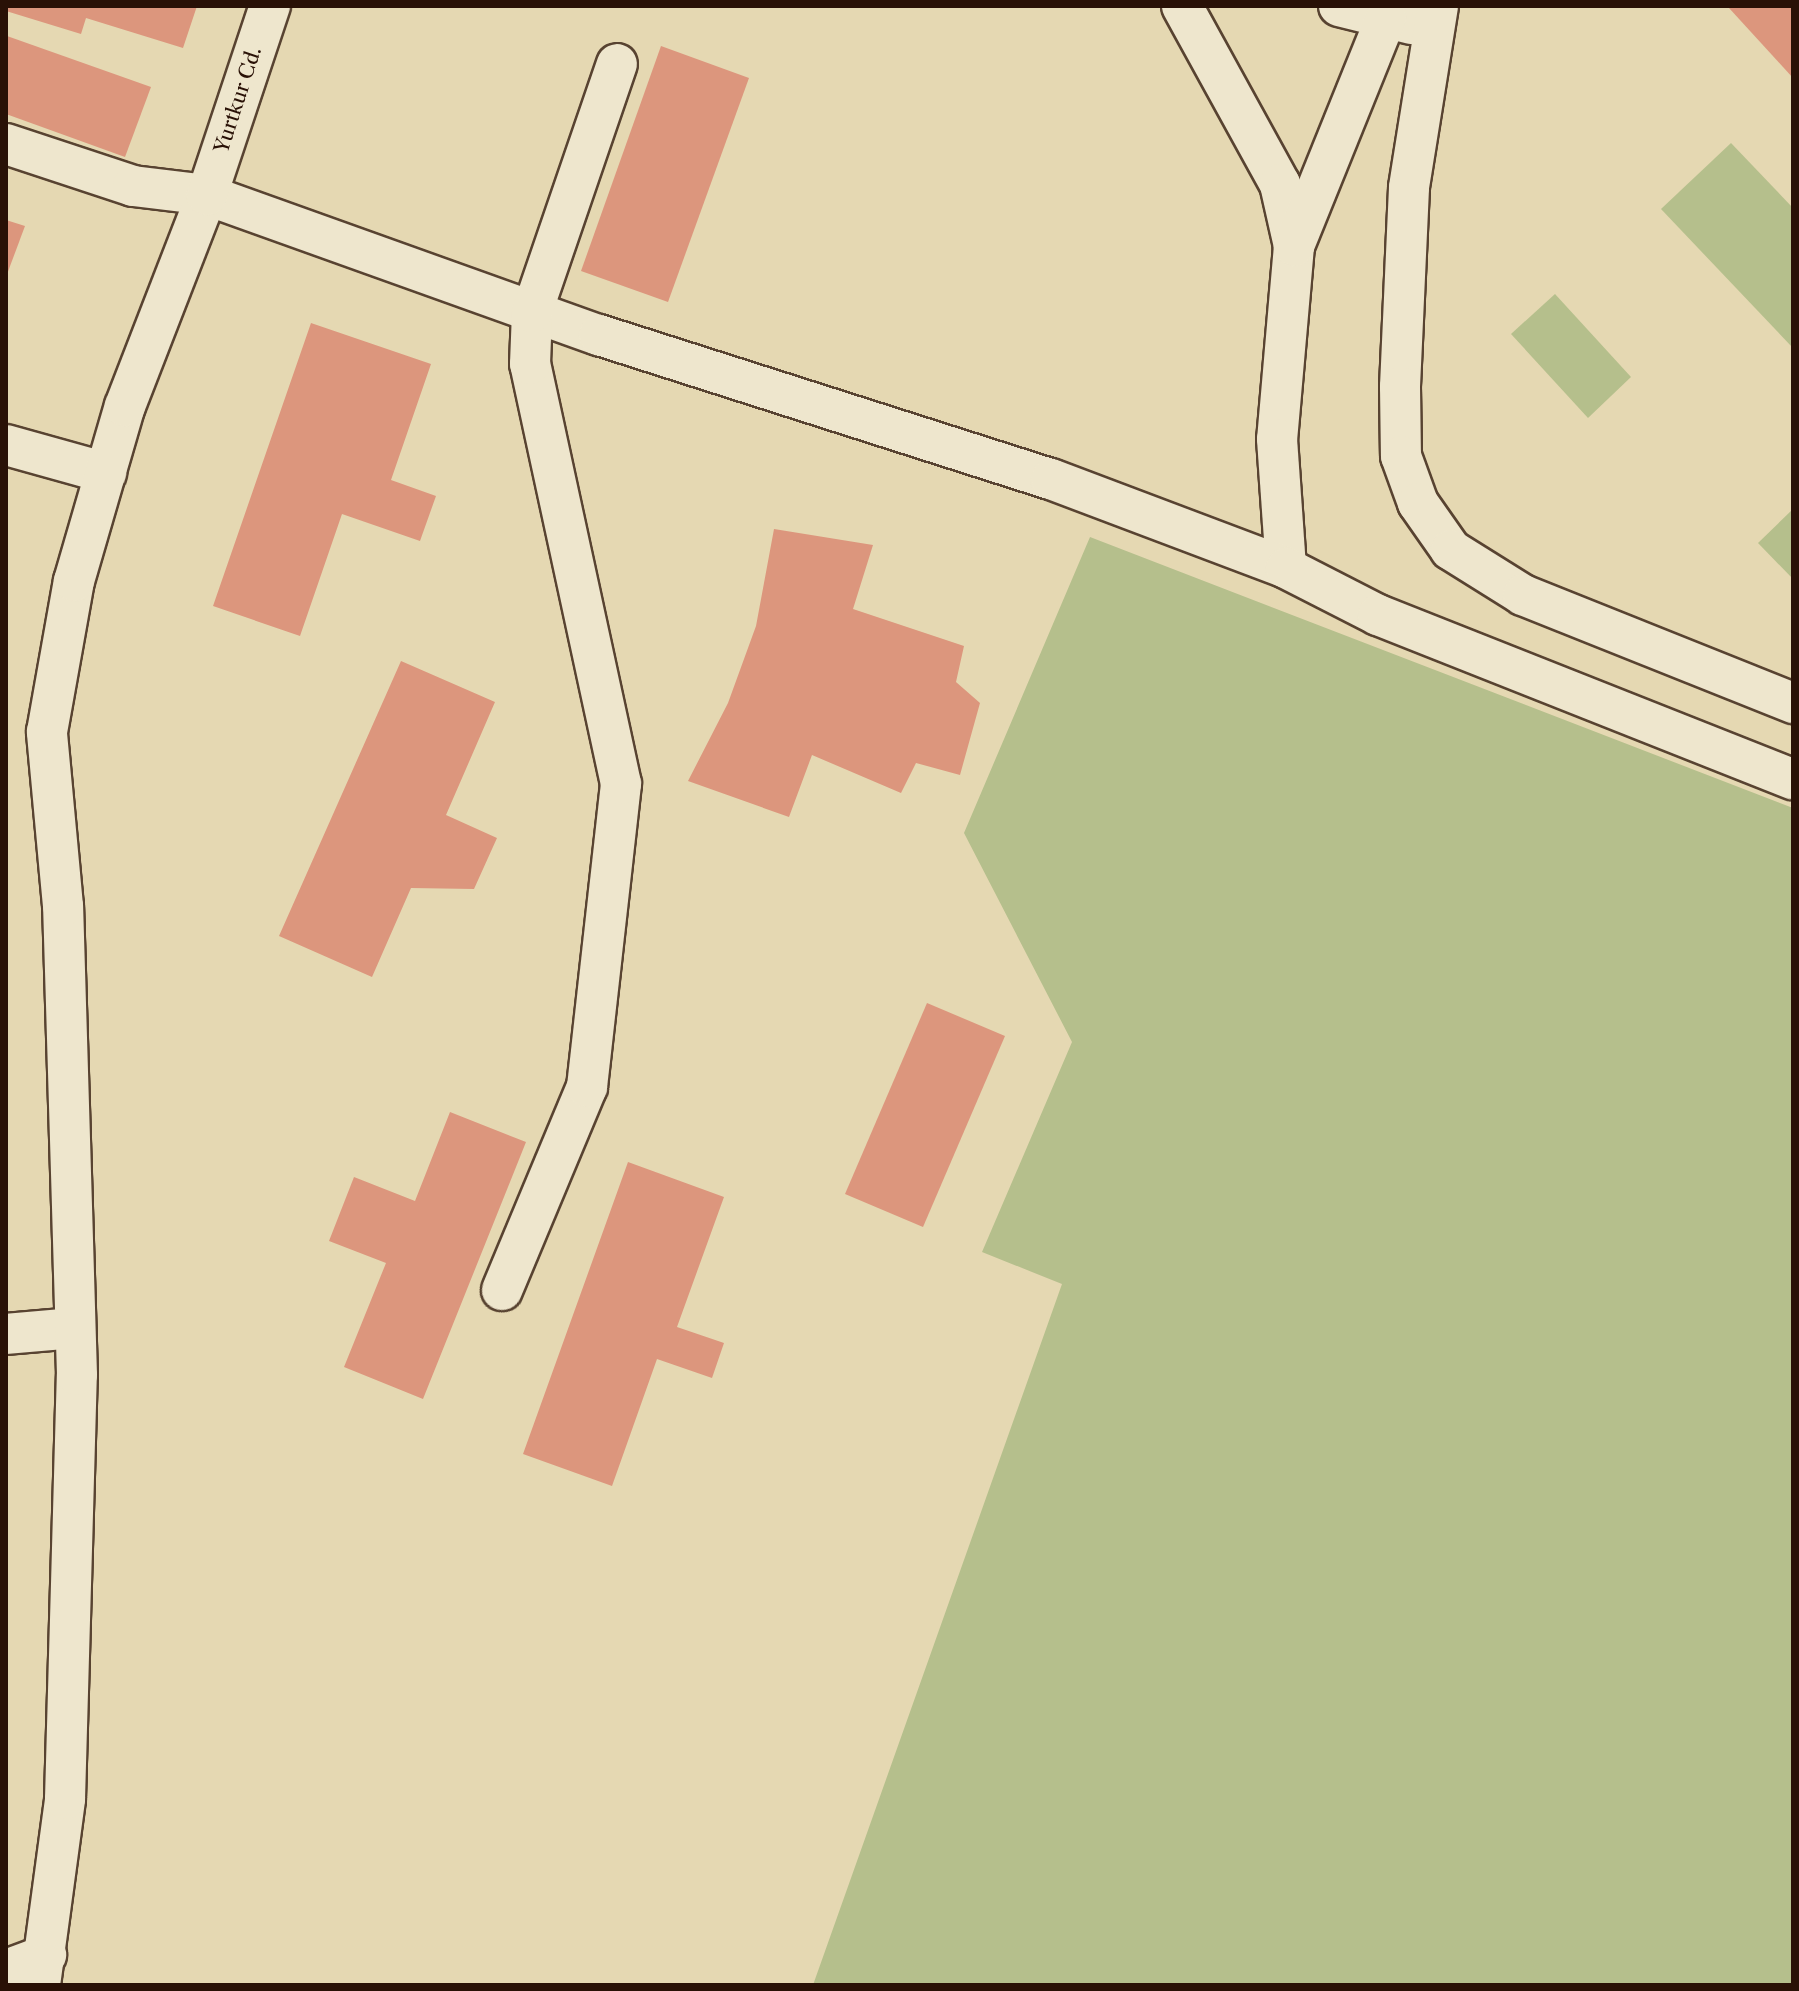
<!DOCTYPE html>
<html>
<head>
<meta charset="utf-8">
<style>
	body { margin:0 }
	#map { position:relative; width:1799px; height:1991px; overflow:hidden; background:#e5d8b2; font-family:"Libre Caslon Text",serif }
	div>[style] { position:absolute }
	[style*='--x'] { left:calc(var(--x)*1px); top:calc(var(--y)*1px); width:calc(var(--w)*1px); rotate:calc(var(--a)*1deg) }
	.green>* { inset:0; background:#b5bf8c }
	.building>* { inset:0; background:#dc967d }
	.roads { filter:drop-shadow(2px 0 #584331) drop-shadow(-2px 0 #584331) drop-shadow(0 2px #584331) drop-shadow(0 -2px #584331) }
	.minor>* { height:40px; margin:-20px; padding:0 20px; transform-origin:20px; border-radius:20px; background:#eee6cd }
	span { translate:-50% -50%; white-space:nowrap; text-align:center; line-height:1.15; -webkit-text-stroke:8px #eee6cd; paint-order:stroke }
	.street-label { font-size:20px; color:#291106 }
	.frame { position:absolute; inset:0; border:8px solid #291106; pointer-events:none }
</style>
</head>
<body>
<div id="map">
	<div class="green">
		<i style="clip-path:polygon(1731px 143px,1793px 208px,1792px 347px,1661px 209px)"></i>
		<i style="clip-path:polygon(1555px 294px,1631px 377px,1588px 418px,1511px 334px)"></i>
		<i style="clip-path:polygon(1793px 509px,1793px 579px,1758px 543px)"></i>
		<i style="clip-path:polygon(1090px 537px,1793px 808px,1793px 1985px,813px 1985px,1062px 1284px,982px 1252px,1072px 1042px,964px 833px)"></i>
	</div>
	<div class="building">
		<i style="clip-path:polygon(6px 6px,197px 6px,183px 48px,86px 18px,81px 34px,6px 11px)"></i>
		<i style="clip-path:polygon(1791px 6px,1793px 8px,1793px 78px,1729px 8px)"></i>
		<i style="clip-path:polygon(7px 36px,151px 87px,125px 157px,6px 114px)"></i>
		<i style="clip-path:polygon(661px 46px,749px 78px,668px 302px,581px 271px)"></i>
		<i style="clip-path:polygon(6px 220px,25px 226px,6px 277px)"></i>
		<i style="clip-path:polygon(311px 323px,431px 364px,391px 480px,436px 496px,420px 541px,342px 514px,300px 636px,213px 606px)"></i>
		<i style="clip-path:polygon(774px 529px,873px 545px,853px 609px,964px 646px,956px 682px,980px 703px,960px 775px,916px 763px,901px 793px,812px 755px,789px 817px,688px 781px,728px 703px,756px 626px)"></i>
		<i style="clip-path:polygon(401px 661px,495px 702px,446px 815px,497px 838px,474px 889px,411px 888px,372px 977px,279px 936px)"></i>
		<i style="clip-path:polygon(927px 1003px,1005px 1036px,923px 1227px,845px 1194px)"></i>
		<i style="clip-path:polygon(450px 1112px,526px 1142px,423px 1399px,344px 1367px,386px 1263px,329px 1241px,354px 1177px,415px 1201px)"></i>
		<i style="clip-path:polygon(628px 1162px,724px 1197px,677px 1327px,724px 1343px,712px 1378px,657px 1359px,612px 1486px,523px 1454px)"></i>
	</div>
	<div class="roads">
		<div class="minor">
			<i style="--x:1182;--y:6;--w:203;--a:61.2"></i>
			<i style="--x:1280;--y:184;--w:64;--a:77.3"></i>
			<i style="--x:1294;--y:246;--w:194;--a:95"></i>
			<i style="--x:1277;--y:439;--w:129;--a:86"></i>
			<i style="--x:1339;--y:6;--w:74;--a:14"></i>
			<i style="--x:1438;--y:6;--w:184;--a:99.1"></i>
			<i style="--x:1409;--y:188;--w:199;--a:92.6"></i>
			<i style="--x:1400;--y:387;--w:69;--a:89.2"></i>
			<i style="--x:1401;--y:456;--w:50;--a:70.1"></i>
			<i style="--x:1418;--y:503;--w:57;--a:54.9"></i>
			<i style="--x:1451;--y:550;--w:85;--a:32"></i>
			<i style="--x:1523;--y:595;--w:291;--a:21.8"></i>
			<i style="--x:6;--y:144;--w:134;--a:18.3"></i>
			<i style="--x:133;--y:186;--w:75;--a:6.9"></i>
			<i style="--x:207;--y:195;--w:416;--a:19.7"></i>
			<i style="--x:599;--y:335;--w:474;--a:17.7"></i>
			<i style="--x:1051;--y:479;--w:251;--a:20.7"></i>
			<i style="--x:1286;--y:568;--w:103;--a:27.1"></i>
			<i style="--x:1378;--y:615;--w:446;--a:21.6"></i>
			<i style="--x:1294;--y:246;--w:246;--a:-68"></i>
			<i style="--x:6;--y:445;--w:104;--a:15.6"></i>
			<i style="--x:502;--y:1290;--w:220;--a:-67.3"></i>
			<i style="--x:587;--y:1087;--w:305;--a:-83.6"></i>
			<i style="--x:621;--y:784;--w:430;--a:-102.2"></i>
			<i style="--x:530;--y:364;--w:52;--a:-87.8"></i>
			<i style="--x:532;--y:312;--w:262;--a:-71.1"></i>
			<i style="--x:6;--y:1334;--w:69;--a:-5"></i>
			<i style="--x:6;--y:1970;--w:43;--a:-20.6"></i>
			<i style="--x:40;--y:1985;--w:188;--a:-82.3"></i>
			<i style="--x:65;--y:1799;--w:424;--a:-88.4"></i>
			<i style="--x:77;--y:1375;--w:469;--a:-91.7"></i>
			<i style="--x:63;--y:906;--w:175;--a:-95.3"></i>
			<i style="--x:47;--y:732;--w:153;--a:-79.9"></i>
			<i style="--x:74;--y:581;--w:182;--a:-73.8"></i>
			<i style="--x:125;--y:406;--w:226;--a:-68.8"></i>
			<i style="--x:207;--y:195;--w:199;--a:-71.6"></i>
		</div>
	</div>
	<div class="street-label">
		<span style="left:238px;top:100px;rotate:-72deg">Yurtkur Cd.</span>
	</div>
	<div class="frame"></div>
</div>
</body>
</html>
